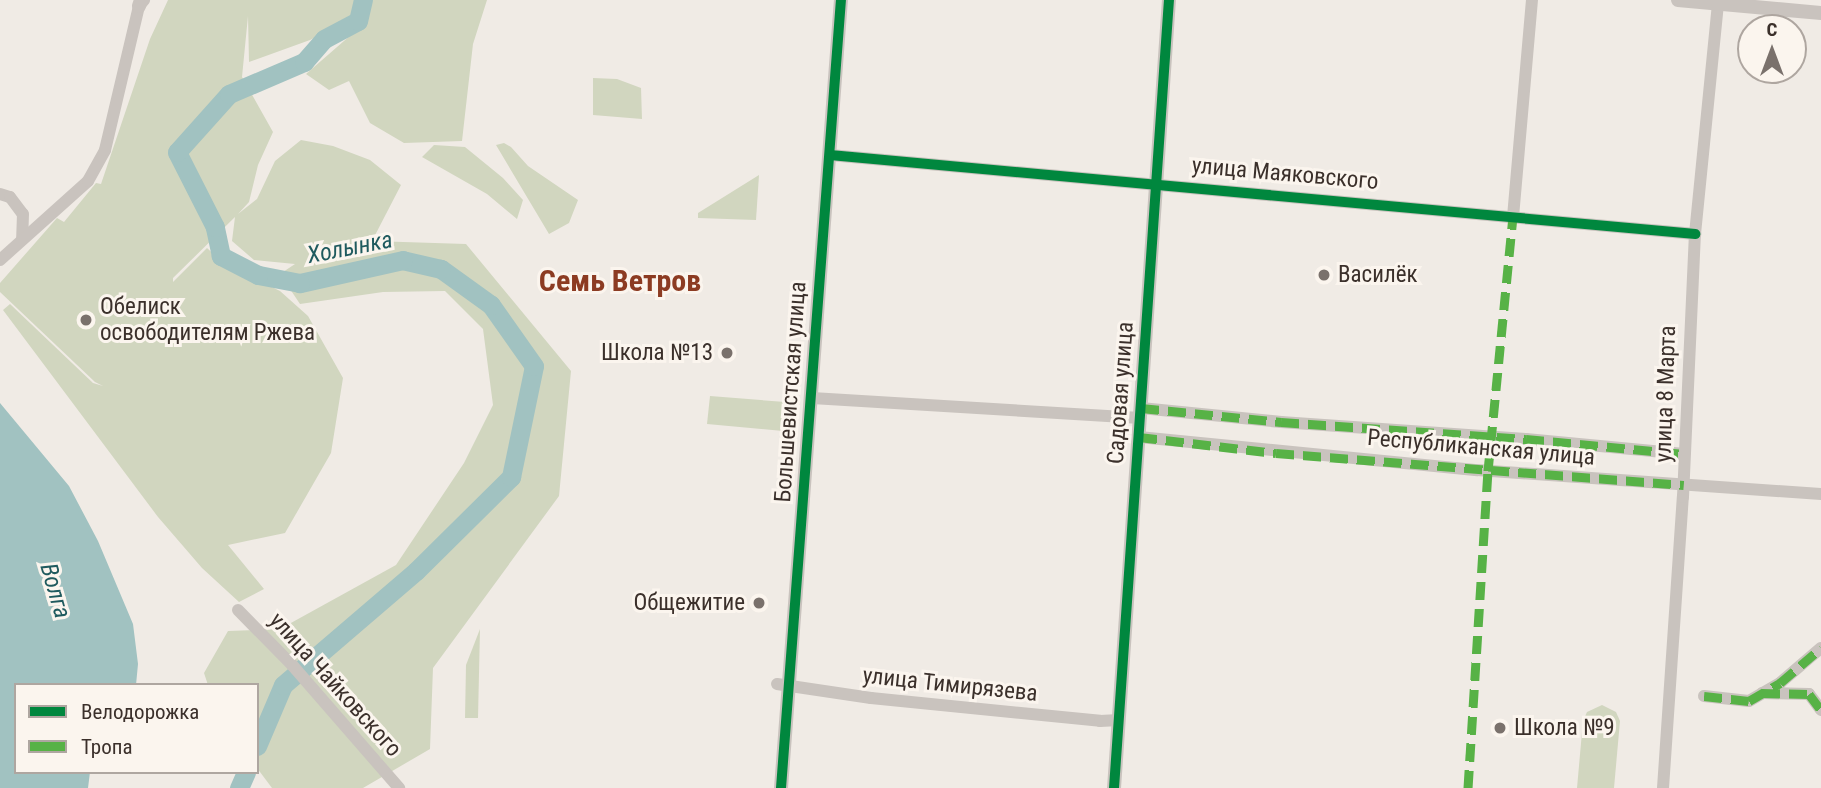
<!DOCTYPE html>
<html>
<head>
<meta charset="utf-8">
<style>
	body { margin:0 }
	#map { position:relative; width:1821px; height:788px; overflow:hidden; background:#f0ebe5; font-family:"Roboto Condensed",sans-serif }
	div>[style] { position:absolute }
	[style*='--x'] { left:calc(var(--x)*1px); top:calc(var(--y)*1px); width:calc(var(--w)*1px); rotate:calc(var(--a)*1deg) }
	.green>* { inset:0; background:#d1d6bf }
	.water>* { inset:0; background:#a1c2c1 }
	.river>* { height:19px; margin:-9.5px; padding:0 9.5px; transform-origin:9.5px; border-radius:9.5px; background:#a1c2c1 }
	.minor>* { height:12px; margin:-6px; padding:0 6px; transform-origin:6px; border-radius:6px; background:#c9c3be }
	.tertiary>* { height:14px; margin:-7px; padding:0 7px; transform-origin:7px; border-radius:7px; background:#c9c3be }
	.quiet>* { height:9px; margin-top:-4.5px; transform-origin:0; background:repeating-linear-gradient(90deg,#57b246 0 18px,transparent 0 27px) }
	.cycleway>* { height:10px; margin:-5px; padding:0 5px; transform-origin:5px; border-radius:5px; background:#00873e }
	.dots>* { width:19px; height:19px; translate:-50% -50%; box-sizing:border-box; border:4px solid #fbf5ee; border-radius:50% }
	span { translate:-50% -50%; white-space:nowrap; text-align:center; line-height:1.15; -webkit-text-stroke:6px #fbf5ee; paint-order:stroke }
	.street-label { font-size:23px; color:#3b302b }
	.poi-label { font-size:23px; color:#3b302b }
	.left { translate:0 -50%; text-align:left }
	.right { translate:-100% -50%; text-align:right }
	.water-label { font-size:24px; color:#1f5a5e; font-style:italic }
	.district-label { font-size:30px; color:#8c3b22; font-weight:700 }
	.legend { position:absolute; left:14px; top:683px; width:245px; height:91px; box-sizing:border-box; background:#fbf5ee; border:2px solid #aea6a0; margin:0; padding:9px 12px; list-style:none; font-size:21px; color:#3b302b }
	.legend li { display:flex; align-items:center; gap:14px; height:35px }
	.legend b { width:35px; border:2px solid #aea6a0 }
	.north { position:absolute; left:1737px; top:14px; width:70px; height:70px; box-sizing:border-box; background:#fbf5ee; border:2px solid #aea6a0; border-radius:50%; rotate:0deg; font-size:19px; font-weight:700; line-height:28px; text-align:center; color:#3b302b }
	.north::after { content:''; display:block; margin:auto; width:24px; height:32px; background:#7a716c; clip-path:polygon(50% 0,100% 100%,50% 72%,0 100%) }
</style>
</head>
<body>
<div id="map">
	<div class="green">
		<i style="clip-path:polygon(168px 0,359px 0,354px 17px,310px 40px,249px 62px,248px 16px,242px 77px,273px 132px,258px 165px,249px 202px,238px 214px,257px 199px,275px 161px,301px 140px,333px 146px,370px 160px,401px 185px,372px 241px,466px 244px,571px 371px,559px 496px,433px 668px,430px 749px,363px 788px,272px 788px,257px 768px,257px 685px,208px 685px,204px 673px,228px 631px,280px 629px,396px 565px,464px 463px,493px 405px,483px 329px,445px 291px,383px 292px,300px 304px,280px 274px,295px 264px,254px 260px,232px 241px,235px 217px,173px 278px,173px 282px,207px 248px,223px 263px,280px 291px,308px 316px,343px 378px,331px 453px,285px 533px,228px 545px,264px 589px,239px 602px,202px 568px,158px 517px,3px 310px,10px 304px,93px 383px,103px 386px,95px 382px,0 292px,0 283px,57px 218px,64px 222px,96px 183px,101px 184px,150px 39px)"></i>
		<i style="clip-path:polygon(370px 0,487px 0,473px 44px,462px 141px,404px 143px,370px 123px,349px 81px,329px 90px,306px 74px,352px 34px)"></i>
		<i style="clip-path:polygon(593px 78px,617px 79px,641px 88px,642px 119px,593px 115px)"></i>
		<i style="clip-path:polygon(504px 143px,511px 147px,528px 166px,578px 200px,569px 223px,549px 234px,496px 145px)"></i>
		<i style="clip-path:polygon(434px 145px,465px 147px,503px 178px,523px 200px,517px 219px,487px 194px,422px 157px)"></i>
		<i style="clip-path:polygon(759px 175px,756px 220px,698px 218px,698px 213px)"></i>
		<i style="clip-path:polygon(710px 396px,785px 402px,783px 431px,707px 424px)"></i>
		<i style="clip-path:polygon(480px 629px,478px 718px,465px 718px,466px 665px)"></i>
		<i style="clip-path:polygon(1602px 705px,1616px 712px,1620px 721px,1614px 788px,1577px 788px,1583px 721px,1587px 712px)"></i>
	</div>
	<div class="water">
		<i style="clip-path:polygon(0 403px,69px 486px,98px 541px,133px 624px,138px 664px,136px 685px,16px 685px,16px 772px,90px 772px,88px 788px,0 788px)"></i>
	</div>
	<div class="river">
		<i style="--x:257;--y:746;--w:66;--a:-66.9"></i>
		<i style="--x:283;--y:685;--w:175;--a:-40.6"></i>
		<i style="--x:416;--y:571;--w:134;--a:-44.7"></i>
		<i style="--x:511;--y:477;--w:113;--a:-78.3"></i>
		<i style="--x:534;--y:366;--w:75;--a:-125.2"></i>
		<i style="--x:491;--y:305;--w:62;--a:-144.2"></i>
		<i style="--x:441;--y:269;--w:39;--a:-167"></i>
		<i style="--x:403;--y:260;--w:106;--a:167.4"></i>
		<i style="--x:300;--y:283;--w:43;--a:-169.2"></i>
		<i style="--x:258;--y:275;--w:42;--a:-152.8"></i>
		<i style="--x:221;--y:256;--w:30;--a:-102"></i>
		<i style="--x:215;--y:227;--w:84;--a:-116.9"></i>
		<i style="--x:177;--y:152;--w:78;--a:-48.1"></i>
		<i style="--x:229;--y:94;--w:82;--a:-23.1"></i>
		<i style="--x:304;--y:62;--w:30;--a:-49"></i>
		<i style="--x:324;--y:39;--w:38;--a:-28"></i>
		<i style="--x:358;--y:21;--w:22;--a:-77"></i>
		<i style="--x:239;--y:788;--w:17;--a:-66"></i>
	</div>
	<div class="minor">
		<i style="--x:830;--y:155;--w:869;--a:5.22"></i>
		<i style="--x:0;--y:194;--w:10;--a:17"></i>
		<i style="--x:10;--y:197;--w:21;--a:53"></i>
		<i style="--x:23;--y:214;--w:25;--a:92"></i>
		<i style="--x:1513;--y:217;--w:218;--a:-85"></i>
		<i style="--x:0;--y:260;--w:118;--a:-41.9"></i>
		<i style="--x:88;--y:181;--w:35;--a:-61"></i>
		<i style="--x:105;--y:150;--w:148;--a:-76.7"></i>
		<i style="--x:139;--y:6;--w:8;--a:-50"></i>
		<i style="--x:812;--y:398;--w:329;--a:3.5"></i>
		<i style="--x:1141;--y:408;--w:141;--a:5.7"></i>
		<i style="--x:1281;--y:422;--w:246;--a:4"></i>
		<i style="--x:1526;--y:439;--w:159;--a:5.4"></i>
		<i style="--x:1139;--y:437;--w:340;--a:5.6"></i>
		<i style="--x:1477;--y:470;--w:345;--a:4"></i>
		<i style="--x:238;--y:610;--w:78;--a:45.5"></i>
		<i style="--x:293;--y:666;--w:162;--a:49"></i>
		<i style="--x:777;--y:684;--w:95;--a:8.5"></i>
		<i style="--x:871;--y:698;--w:230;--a:5.7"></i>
		<i style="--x:1100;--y:721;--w:19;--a:-3"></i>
		<i style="--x:1762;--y:693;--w:47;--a:1.2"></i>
		<i style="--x:1809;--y:694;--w:20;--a:53"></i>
		<i style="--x:1704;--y:696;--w:45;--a:6.3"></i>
		<i style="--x:1749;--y:701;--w:36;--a:-30"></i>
		<i style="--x:1780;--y:683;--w:54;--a:-40.5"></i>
		<i style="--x:1663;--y:788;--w:292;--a:-86.1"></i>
		<i style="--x:1683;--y:497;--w:263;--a:-87.4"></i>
		<i style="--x:1695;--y:234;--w:232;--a:-84.3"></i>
	</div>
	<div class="tertiary">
		<i style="--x:1678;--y:0;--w:144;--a:5.2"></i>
		<i style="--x:139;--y:6;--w:6;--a:-72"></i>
		<i style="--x:781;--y:788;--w:790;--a:-85.65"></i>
		<i style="--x:1114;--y:788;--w:790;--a:-86.01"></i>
	</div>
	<div class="quiet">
		<i style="--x:1141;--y:408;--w:141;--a:5.7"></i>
		<i style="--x:1281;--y:422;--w:246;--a:4"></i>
		<i style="--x:1526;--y:439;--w:159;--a:5.4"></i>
		<i style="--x:1139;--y:437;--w:138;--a:6.7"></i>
		<i style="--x:1276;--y:453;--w:409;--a:4.5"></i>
		<i style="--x:1762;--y:693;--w:47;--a:1.2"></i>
		<i style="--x:1809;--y:694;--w:20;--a:53"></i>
		<i style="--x:1704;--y:696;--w:45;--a:6.3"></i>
		<i style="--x:1749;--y:701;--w:36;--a:-30"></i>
		<i style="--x:1780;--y:683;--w:54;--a:-40.5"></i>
		<i style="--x:1468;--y:788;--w:318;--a:-86.4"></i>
		<i style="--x:1488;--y:471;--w:255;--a:-84.4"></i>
	</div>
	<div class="cycleway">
		<i style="--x:830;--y:155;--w:869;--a:5.22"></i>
		<i style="--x:781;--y:788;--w:790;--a:-85.65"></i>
		<i style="--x:1114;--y:788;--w:790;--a:-86.01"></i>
	</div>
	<div class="dots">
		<i style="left:1324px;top:275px;background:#7a716c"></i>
		<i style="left:86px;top:320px;background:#7a716c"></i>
		<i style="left:727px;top:353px;background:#7a716c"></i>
		<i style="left:759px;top:603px;background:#7a716c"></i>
		<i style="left:1500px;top:728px;background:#7a716c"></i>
	</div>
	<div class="street-label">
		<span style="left:1285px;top:174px;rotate:5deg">улица Маяковского</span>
		<span style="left:791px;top:392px;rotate:-86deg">Большевистская улица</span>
		<span style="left:1121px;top:393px;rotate:-86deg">Садовая улица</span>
		<span style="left:1666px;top:394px;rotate:-88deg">улица 8 Марта</span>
		<span style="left:1481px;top:448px;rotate:5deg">Республиканская улица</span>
		<span style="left:335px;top:685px;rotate:48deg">улица Чайковского</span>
		<span style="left:950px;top:685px;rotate:6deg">улица Тимирязева</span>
	</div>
	<div class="poi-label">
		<span class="left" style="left:1338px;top:275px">Василёк</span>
		<span class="left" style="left:100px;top:320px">Обелиск<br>освободителям Ржева</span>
		<span class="right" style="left:713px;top:353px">Школа №13</span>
		<span class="right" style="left:745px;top:603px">Общежитие</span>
		<span class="left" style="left:1514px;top:728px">Школа №9</span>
	</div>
	<div class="water-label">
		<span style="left:350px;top:248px;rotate:-11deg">Холынка</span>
		<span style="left:55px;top:591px;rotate:74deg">Волга</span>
	</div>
	<div class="district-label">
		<span style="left:620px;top:281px">Семь Ветров</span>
	</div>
	<ul class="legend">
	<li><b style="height:9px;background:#00873e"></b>Велодорожка</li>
	<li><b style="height:9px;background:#57b246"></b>Тропа</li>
	</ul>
	<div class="north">С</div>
</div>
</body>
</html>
